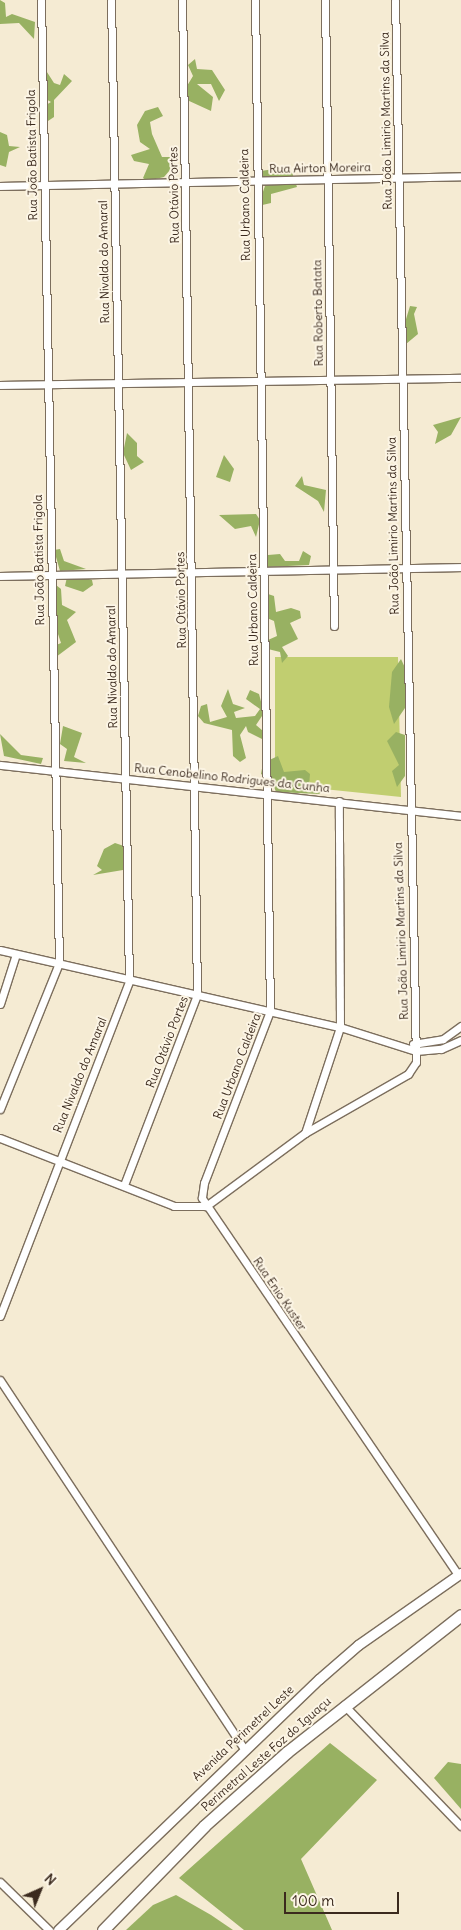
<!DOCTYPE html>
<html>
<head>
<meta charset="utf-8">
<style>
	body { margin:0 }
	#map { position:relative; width:461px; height:1930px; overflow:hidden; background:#f5ebd3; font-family:Delius,sans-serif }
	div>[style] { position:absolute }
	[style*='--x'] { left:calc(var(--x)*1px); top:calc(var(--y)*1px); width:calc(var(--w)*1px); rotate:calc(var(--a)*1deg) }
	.green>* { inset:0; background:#c1ce70 }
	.forest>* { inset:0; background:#98b162 }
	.roads { filter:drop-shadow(1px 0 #7c6e5d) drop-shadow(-1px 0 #7c6e5d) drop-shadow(0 1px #7c6e5d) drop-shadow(0 -1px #7c6e5d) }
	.minor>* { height:7px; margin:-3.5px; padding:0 3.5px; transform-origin:3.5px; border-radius:3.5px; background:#fff }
	.tertiary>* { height:9px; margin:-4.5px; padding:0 4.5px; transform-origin:4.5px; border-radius:4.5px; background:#fff }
	.trunk>* { height:11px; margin:-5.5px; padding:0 5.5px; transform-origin:5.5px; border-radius:5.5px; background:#fff }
	span { translate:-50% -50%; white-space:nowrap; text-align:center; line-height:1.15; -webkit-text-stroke:4px #fcf5e5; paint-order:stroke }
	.street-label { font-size:12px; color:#3b2a1e }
	.north { position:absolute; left:15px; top:1865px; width:50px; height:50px; -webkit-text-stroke:4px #fcf5e5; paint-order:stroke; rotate:44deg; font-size:14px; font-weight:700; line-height:20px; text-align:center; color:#3b2a1e }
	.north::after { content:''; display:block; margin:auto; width:18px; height:22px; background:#3b2a1e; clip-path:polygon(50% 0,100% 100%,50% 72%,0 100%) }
	.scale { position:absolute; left:284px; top:1892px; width:115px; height:22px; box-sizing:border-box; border:2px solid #3b2a1e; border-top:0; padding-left:6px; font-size:15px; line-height:18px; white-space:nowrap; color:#3b2a1e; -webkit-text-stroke:4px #fcf5e5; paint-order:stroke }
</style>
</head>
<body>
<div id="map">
	<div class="green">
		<i style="clip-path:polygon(275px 657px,398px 657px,401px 797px,275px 784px)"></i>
	</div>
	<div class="forest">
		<i style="clip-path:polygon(0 0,5px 3px,6px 17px,12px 14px,35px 22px,34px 39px,19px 23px,0 24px)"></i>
		<i style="clip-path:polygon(195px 59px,197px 69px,212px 70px,225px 90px,219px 101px,211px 84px,197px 84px,213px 97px,211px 111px,187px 100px,187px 86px,193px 76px,188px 65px)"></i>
		<i style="clip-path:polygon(45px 69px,54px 83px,60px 85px,64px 74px,72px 81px,54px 100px,54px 117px,48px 121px,46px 105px,51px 102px,44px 98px)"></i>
		<i style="clip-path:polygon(158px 107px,163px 116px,150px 122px,152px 134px,162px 157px,172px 157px,175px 164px,164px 177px,147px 181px,143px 178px,149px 164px,134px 161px,131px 155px,150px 149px,140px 142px,137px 125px,145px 111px)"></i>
		<i style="clip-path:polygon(0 132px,7px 135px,9px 146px,20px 147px,9px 152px,6px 167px,0 165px)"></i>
		<i style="clip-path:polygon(280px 168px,292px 172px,297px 187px,271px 194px,271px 203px,258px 206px,265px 186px,259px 179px,261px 171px)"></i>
		<i style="clip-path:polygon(410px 306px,417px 307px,414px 314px,418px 334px,406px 344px,403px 329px)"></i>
		<i style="clip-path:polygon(461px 417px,451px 435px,435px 444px,438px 432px,433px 425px)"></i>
		<i style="clip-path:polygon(127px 433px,137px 443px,137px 456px,144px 462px,131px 470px,123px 453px)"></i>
		<i style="clip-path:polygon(224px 455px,234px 469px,230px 482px,216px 477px)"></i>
		<i style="clip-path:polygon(302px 476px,304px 485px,326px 490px,324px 512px,318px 501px,295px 486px)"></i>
		<i style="clip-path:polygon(256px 514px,260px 520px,256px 537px,251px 526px,235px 529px,219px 515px)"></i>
		<i style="clip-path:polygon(60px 549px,64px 561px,86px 569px,60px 571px,54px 550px)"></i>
		<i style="clip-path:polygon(303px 551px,311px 556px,309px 565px,266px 567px,268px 555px,280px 554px,285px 561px,299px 561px)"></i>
		<i style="clip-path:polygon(79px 576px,92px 580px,93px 585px,83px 592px,65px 586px,67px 577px)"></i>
		<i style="clip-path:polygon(56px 585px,61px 589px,62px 605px,76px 612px,67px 620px,76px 642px,56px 657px,54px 646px,61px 643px,56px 628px)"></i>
		<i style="clip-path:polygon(268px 594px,274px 596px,276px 612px,291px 608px,300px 611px,301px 618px,290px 623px,298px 639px,282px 647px,288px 656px,282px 663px,280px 652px,268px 649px,268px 640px,277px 636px,274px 621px,267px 618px)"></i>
		<i style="clip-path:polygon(401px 659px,406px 670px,405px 708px,394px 724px,389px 707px,392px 672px)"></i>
		<i style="clip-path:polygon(228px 689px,233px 704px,245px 708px,234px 712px,236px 718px,255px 716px,260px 709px,246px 699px,250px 690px,259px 694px,264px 713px,256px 725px,263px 731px,262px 739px,248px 732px,246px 726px,240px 735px,246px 758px,240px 762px,233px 756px,232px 730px,204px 723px,198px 716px,201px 706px,207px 704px,210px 722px,227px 717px,221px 706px)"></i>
		<i style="clip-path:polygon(63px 726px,82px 733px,74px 757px,86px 763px,64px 761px,67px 749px,60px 744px)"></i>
		<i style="clip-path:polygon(396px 732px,405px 735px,405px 776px,397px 787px,392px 771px,399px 765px,387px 741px)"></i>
		<i style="clip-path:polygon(0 734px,21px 755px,43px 758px,41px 764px,4px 756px)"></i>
		<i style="clip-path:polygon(278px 756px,284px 772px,305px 770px,310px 774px,309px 786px,325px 789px,319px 794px,276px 792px,272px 781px,261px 774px,263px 763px)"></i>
		<i style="clip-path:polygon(115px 843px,124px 846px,123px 870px,93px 875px,102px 870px,97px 866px,104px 849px)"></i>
		<i style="clip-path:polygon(330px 1743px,377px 1780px,301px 1859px,332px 1930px,244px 1930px,179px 1878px)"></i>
		<i style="clip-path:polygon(448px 1762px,461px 1764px,461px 1809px,434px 1778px)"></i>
		<i style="clip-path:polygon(176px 1895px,211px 1915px,233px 1930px,126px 1930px,153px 1905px)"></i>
	</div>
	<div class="roads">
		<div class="minor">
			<i style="--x:255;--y:0;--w:1011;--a:89.15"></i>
			<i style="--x:270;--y:1011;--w:184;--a:111"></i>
			<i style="--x:204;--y:1183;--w:15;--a:98"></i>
			<i style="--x:202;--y:1198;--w:456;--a:55.8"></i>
			<i style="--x:325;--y:0;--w:626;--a:89.18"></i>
			<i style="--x:0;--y:186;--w:461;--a:-1.2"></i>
			<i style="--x:0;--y:385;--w:461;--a:-0.9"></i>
			<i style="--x:0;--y:576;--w:461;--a:-1.1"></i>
			<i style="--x:0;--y:765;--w:464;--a:6.3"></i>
			<i style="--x:0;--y:950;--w:349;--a:12.8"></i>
			<i style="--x:340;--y:1027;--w:80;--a:17.5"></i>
			<i style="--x:416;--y:1051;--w:25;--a:-5"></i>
			<i style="--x:441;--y:1049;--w:22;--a:-24"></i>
			<i style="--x:0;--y:1004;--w:52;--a:-72.3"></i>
			<i style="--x:413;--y:1044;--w:30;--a:-9"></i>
			<i style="--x:443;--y:1039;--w:22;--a:-36"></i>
			<i style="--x:0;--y:1109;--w:157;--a:-68"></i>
			<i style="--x:59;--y:963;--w:963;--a:-91.07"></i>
			<i style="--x:305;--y:1133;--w:112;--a:-71.7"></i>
			<i style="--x:340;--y:1027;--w:226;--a:-90.3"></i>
			<i style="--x:0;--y:1138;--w:187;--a:21.3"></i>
			<i style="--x:174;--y:1206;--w:32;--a:0"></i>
			<i style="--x:124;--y:1185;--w:204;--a:-69"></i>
			<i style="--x:197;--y:995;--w:995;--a:-90.86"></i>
			<i style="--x:206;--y:1206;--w:123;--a:-36.4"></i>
			<i style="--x:305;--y:1133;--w:119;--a:-29.8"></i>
			<i style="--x:408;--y:1074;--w:14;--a:-56"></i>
			<i style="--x:416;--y:1062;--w:1062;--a:-91.13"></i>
			<i style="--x:0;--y:1316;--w:359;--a:-68.9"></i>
			<i style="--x:129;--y:981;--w:981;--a:-91.05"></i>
			<i style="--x:0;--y:1380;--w:442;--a:56.5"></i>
			<i style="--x:344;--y:1705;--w:168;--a:46"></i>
			<i style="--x:0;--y:1882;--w:69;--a:44.4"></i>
		</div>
		<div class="tertiary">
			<i style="--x:58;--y:1930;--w:362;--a:-43.9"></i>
			<i style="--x:319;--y:1679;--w:52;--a:-41.1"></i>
			<i style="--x:358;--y:1645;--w:126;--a:-35"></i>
		</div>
		<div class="trunk">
			<i style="--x:103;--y:1930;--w:145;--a:-45.8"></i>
			<i style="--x:204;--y:1826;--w:111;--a:-41.7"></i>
			<i style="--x:287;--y:1752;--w:221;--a:-38.2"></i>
		</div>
	</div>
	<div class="street-label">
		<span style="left:386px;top:121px;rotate:-91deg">Rua João Limirio Martins da Silva</span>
		<span style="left:32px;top:155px;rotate:-91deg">Rua João Batista Frigola</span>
		<span style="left:320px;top:168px;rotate:-1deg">Rua Airton Moreira</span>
		<span style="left:174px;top:195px;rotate:-91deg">Rua Otávio Portes</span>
		<span style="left:245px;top:205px;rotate:-91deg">Rua Urbano Caldeira</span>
		<span style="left:104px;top:262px;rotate:-91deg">Rua Nivaldo do Amaral</span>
		<span style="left:318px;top:313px;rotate:-91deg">Rua Roberto Batata</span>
		<span style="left:393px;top:526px;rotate:-91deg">Rua João Limirio Martins da Silva</span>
		<span style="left:39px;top:560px;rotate:-91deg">Rua João Batista Frigola</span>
		<span style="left:181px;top:600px;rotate:-91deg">Rua Otávio Portes</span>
		<span style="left:253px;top:610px;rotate:-91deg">Rua Urbano Caldeira</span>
		<span style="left:112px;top:667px;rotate:-91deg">Rua Nivaldo do Amaral</span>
		<span style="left:232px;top:778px;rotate:6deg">Rua Cenobelino Rodrigues da Cunha</span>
		<span style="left:401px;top:931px;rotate:-92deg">Rua João Limirio Martins da Silva</span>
		<span style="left:167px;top:1042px;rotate:-69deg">Rua Otávio Portes</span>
		<span style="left:237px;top:1066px;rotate:-69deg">Rua Urbano Caldeira</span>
		<span style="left:80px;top:1075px;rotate:-68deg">Rua Nivaldo do Amaral</span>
		<span style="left:280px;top:1294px;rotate:56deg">Rua Enio Kuster</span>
		<span style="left:243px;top:1733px;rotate:-43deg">Avenida Perimetrel Leste</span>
		<span style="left:266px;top:1754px;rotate:-41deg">Perimetral Leste Foz do Iguaçu</span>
	</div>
	<div class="north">N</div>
	<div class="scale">100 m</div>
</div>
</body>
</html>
